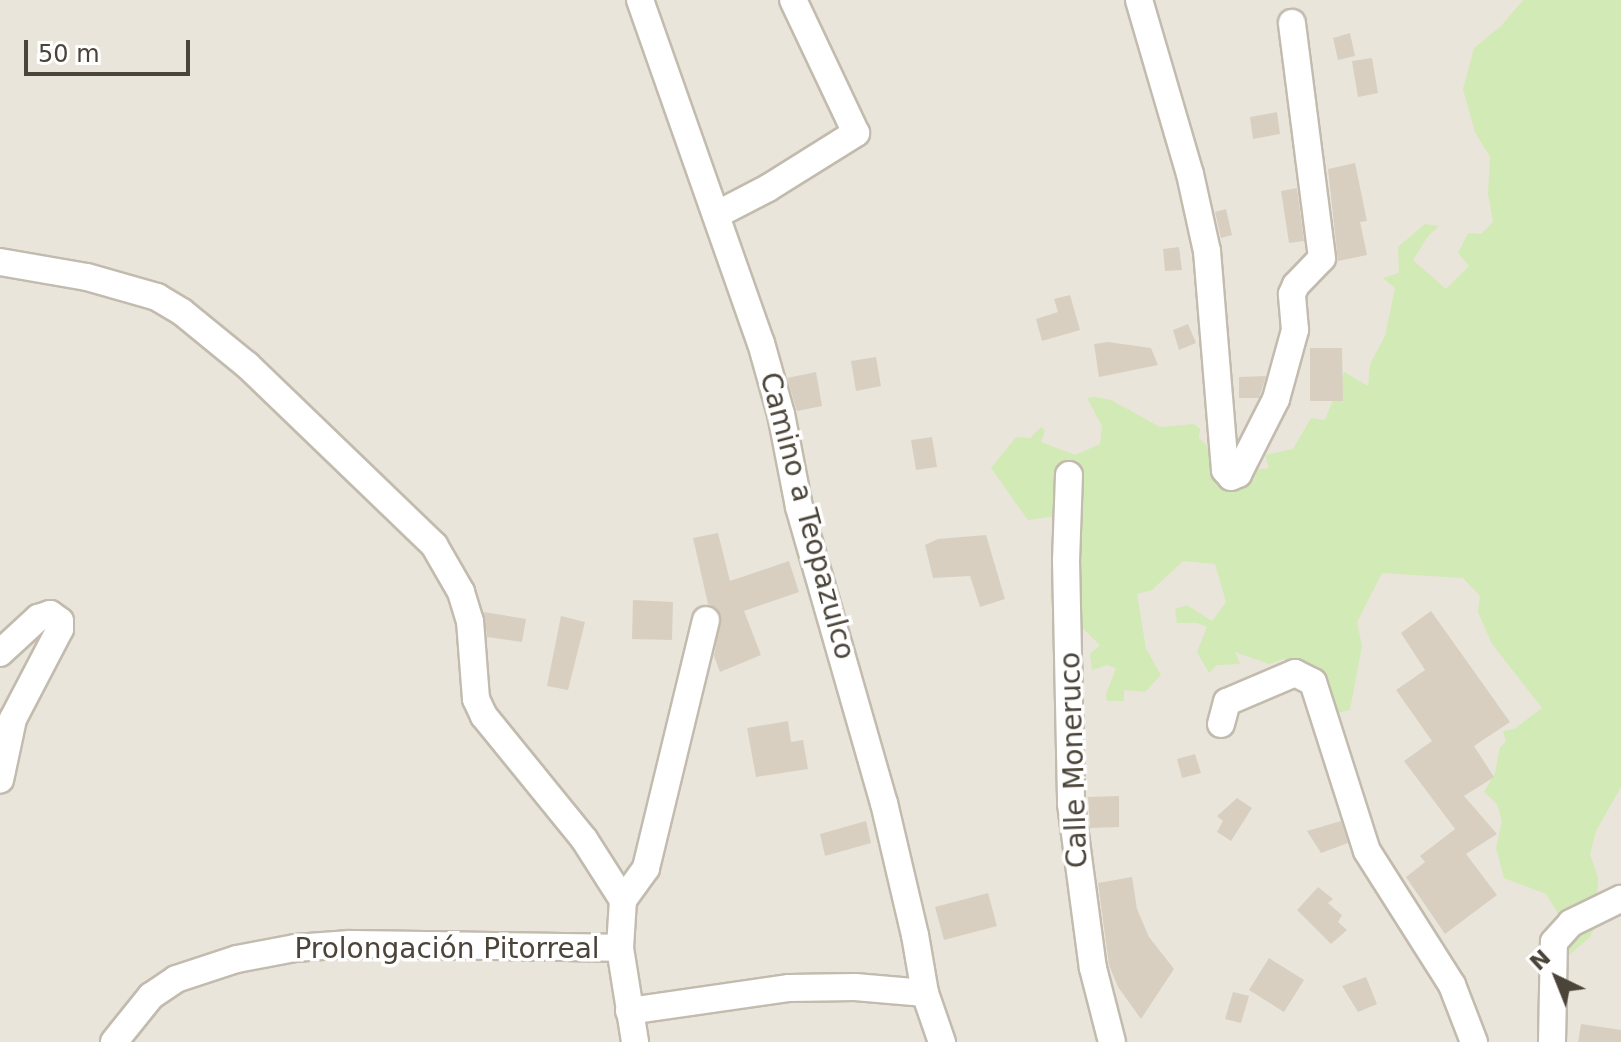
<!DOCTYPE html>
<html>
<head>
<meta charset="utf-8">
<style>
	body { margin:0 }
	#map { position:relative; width:1621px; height:1042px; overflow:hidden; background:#f6f3ec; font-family:"DejaVu Sans",sans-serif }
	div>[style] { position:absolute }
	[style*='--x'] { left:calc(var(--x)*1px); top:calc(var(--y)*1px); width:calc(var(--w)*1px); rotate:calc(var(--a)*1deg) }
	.residential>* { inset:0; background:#eae5da }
	.green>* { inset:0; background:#d2eab5 }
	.building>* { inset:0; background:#d8cfc1 }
	.roads { filter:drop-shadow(2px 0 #c2bbae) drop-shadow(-2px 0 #c2bbae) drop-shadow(0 2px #c2bbae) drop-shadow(0 -2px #c2bbae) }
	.minor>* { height:26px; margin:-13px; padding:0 13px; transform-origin:13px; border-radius:13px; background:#fff }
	span { translate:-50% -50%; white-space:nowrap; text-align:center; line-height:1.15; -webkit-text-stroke:7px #fff; paint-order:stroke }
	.street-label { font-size:28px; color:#4b4439 }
	.north { position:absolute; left:1517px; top:938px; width:80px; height:80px; -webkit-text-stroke:6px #fff; paint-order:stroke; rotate:317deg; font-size:22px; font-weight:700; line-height:32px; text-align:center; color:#4b4439 }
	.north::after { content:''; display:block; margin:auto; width:28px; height:36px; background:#4b4439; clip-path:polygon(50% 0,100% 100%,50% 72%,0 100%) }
	.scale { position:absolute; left:24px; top:40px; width:166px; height:36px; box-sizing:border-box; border:4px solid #4b4439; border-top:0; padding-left:10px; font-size:24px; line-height:28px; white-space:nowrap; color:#4b4439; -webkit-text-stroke:6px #fff; paint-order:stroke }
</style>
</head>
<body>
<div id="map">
	<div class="residential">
		<i style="clip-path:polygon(0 0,1621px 0,1621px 1042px,0 1042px)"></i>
	</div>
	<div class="green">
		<i style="clip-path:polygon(1523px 0,1621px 0,1621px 787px,1596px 831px,1590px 855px,1598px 877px,1596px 925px,1590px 937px,1567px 957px,1546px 944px,1559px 915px,1546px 894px,1504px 878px,1496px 848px,1502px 821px,1497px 804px,1484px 792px,1495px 773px,1500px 747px,1506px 742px,1503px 731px,1514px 729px,1542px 708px,1492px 644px,1478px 612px,1480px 596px,1463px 578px,1382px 573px,1357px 622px,1362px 646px,1350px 710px,1330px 715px,1284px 659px,1269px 664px,1235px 652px,1240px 664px,1217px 665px,1209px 673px,1197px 652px,1207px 627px,1197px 623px,1177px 623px,1175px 609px,1187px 605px,1212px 621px,1226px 602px,1215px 564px,1183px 561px,1152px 590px,1137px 594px,1146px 649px,1161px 675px,1145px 692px,1124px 690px,1124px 701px,1107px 701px,1106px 694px,1116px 668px,1107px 665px,1092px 670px,1090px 654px,1100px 645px,1050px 597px,1054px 586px,1055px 516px,1028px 520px,991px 468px,1016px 437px,1030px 438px,1041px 427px,1045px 431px,1041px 442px,1075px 455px,1100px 444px,1102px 426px,1087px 398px,1095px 397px,1111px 400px,1160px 427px,1194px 424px,1200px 429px,1199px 438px,1234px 473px,1269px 468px,1265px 455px,1293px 449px,1311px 418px,1325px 420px,1344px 372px,1368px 386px,1370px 364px,1385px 336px,1395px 288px,1383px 278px,1399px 273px,1398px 247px,1425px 224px,1439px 226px,1428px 236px,1413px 260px,1446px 289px,1469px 266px,1458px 253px,1468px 233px,1481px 234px,1493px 222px,1488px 194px,1490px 157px,1475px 132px,1463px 89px,1474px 48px,1501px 26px)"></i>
	</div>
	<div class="building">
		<i style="clip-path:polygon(1350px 33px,1355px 56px,1338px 60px,1333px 38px)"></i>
		<i style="clip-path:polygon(1372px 58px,1378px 93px,1358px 97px,1352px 61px)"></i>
		<i style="clip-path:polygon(1277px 112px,1280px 134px,1253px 139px,1250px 117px)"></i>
		<i style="clip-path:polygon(1355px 163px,1367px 221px,1360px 222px,1367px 255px,1338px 261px,1328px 169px)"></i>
		<i style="clip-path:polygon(1297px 188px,1304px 241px,1289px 243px,1281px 191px)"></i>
		<i style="clip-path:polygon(1226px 209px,1232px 235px,1221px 238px,1215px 212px)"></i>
		<i style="clip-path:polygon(1179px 247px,1182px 270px,1165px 271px,1163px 249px)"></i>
		<i style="clip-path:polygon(1070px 295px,1080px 330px,1042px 341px,1036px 319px,1058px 312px,1054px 299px)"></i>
		<i style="clip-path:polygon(1188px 324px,1196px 343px,1179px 350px,1173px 330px)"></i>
		<i style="clip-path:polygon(1108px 342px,1151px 348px,1158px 365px,1099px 377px,1094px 344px)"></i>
		<i style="clip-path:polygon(1310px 348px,1342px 348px,1343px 401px,1310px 401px)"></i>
		<i style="clip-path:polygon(876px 357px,881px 386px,856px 391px,851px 361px)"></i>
		<i style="clip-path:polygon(816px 372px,822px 406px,797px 411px,787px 378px)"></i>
		<i style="clip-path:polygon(1266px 376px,1259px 398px,1239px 398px,1239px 377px)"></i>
		<i style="clip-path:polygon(932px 437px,937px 467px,916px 470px,911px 440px)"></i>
		<i style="clip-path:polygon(718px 533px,730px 581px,789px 561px,799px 592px,744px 611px,761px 655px,720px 672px,714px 656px,721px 616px,716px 608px,708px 604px,693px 538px)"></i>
		<i style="clip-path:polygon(986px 535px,1005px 599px,980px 607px,970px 576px,933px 578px,925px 545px,938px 539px)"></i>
		<i style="clip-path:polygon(633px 600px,673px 602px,672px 640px,632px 639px)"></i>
		<i style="clip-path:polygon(1431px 611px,1510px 722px,1474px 746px,1494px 777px,1464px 796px,1497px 834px,1466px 854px,1497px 895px,1445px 934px,1406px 877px,1425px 862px,1420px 856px,1455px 829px,1404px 761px,1432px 741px,1396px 690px,1425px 670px,1401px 633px)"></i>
		<i style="clip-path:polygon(484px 612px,526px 619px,522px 642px,487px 637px)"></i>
		<i style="clip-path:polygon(561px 616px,585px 622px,568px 690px,547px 686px)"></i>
		<i style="clip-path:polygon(788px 721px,791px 742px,803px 740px,808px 769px,756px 777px,747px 728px)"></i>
		<i style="clip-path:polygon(1195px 754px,1201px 773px,1182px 778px,1177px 759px)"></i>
		<i style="clip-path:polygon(1119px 796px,1119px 827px,1090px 828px,1088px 797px)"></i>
		<i style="clip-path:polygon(1237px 798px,1252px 808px,1231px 841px,1217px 832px,1223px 821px,1217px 816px)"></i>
		<i style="clip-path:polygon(866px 821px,871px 843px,825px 856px,820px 834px)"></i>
		<i style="clip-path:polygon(1341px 821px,1348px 843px,1321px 853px,1307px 831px)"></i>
		<i style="clip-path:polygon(1132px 877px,1137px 909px,1149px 937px,1174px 969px,1141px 1019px,1118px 987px,1109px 965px,1098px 883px)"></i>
		<i style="clip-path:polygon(1318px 887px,1333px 899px,1328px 903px,1342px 915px,1338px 922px,1347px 930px,1331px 944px,1297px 910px)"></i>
		<i style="clip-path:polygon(988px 893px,997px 926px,944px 940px,935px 907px)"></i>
		<i style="clip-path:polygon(1269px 958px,1304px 980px,1284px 1012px,1249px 990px)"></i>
		<i style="clip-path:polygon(1366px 977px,1377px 1004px,1358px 1012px,1342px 986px)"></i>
		<i style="clip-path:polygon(1233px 992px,1249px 996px,1241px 1023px,1225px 1019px)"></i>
		<i style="clip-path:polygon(1581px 1024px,1621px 1030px,1621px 1042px,1578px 1042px)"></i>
	</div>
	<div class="roads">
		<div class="minor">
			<i style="--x:640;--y:0;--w:364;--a:70.6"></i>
			<i style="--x:761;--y:343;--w:74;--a:74.3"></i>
			<i style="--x:781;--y:414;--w:95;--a:79"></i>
			<i style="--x:799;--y:507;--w:308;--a:74"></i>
			<i style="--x:884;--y:803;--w:136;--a:76.8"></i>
			<i style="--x:915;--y:935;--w:59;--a:80.2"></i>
			<i style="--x:925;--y:993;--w:52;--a:70.9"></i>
			<i style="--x:1139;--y:0;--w:181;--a:73.7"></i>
			<i style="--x:1190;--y:174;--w:79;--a:77.6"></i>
			<i style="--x:1207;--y:251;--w:220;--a:85.3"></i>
			<i style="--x:1225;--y:470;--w:9;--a:49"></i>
			<i style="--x:1231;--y:477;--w:8;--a:-23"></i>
			<i style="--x:1238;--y:474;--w:84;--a:-63.1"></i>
			<i style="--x:1276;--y:399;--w:72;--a:-74.6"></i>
			<i style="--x:1295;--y:330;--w:36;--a:-95"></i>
			<i style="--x:1292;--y:294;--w:10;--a:-66"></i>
			<i style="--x:1296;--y:285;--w:37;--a:-46"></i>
			<i style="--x:1322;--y:258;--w:237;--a:-97.3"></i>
			<i style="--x:716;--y:215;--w:59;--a:-27.4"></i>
			<i style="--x:768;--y:188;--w:104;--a:-32"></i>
			<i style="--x:856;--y:133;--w:147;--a:-115.3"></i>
			<i style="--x:0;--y:262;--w:88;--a:9.8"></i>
			<i style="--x:87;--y:277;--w:73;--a:15.9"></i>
			<i style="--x:157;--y:297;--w:29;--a:31"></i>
			<i style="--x:182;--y:312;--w:84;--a:39.2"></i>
			<i style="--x:247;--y:365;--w:260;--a:43.9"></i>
			<i style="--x:434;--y:545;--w:54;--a:60.1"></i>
			<i style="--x:461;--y:592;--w:30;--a:73"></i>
			<i style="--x:470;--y:621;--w:78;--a:85.6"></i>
			<i style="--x:476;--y:699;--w:19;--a:65"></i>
			<i style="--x:484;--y:716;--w:159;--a:50.9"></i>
			<i style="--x:584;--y:839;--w:72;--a:57.4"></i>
			<i style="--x:623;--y:900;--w:48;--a:93.6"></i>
			<i style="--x:620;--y:948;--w:95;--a:80.9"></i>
			<i style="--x:1069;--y:475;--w:85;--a:92"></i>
			<i style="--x:1066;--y:560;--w:244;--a:88.8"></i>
			<i style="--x:1071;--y:804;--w:165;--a:82.4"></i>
			<i style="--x:1093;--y:968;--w:76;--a:75.6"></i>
			<i style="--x:0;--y:653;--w:52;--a:-42.6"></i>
			<i style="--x:38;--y:618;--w:13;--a:-18"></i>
			<i style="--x:50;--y:614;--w:12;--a:35"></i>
			<i style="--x:60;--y:621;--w:8;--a:90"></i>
			<i style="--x:60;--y:629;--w:102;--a:117.6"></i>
			<i style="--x:13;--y:719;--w:62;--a:102"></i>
			<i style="--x:1221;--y:724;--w:23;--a:-75"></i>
			<i style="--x:1227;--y:702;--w:74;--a:-23.1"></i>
			<i style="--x:1295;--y:673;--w:20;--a:27"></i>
			<i style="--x:1313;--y:682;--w:177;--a:72.3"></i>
			<i style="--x:1367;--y:851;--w:159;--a:57.6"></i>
			<i style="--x:1452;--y:985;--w:61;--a:68.9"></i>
			<i style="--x:623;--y:900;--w:39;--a:-54"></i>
			<i style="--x:646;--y:868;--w:255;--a:-76.4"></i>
			<i style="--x:629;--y:1011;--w:162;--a:-8.2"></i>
			<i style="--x:789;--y:988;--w:66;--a:-0.9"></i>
			<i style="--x:855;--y:987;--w:70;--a:4.9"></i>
			<i style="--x:114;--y:1042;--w:59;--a:-51.2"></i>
			<i style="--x:151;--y:996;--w:30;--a:-34"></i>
			<i style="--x:176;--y:979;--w:64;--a:-18.2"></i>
			<i style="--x:237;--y:959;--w:59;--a:-10.7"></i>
			<i style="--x:295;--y:948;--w:55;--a:-4.2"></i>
			<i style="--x:350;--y:944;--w:270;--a:0.8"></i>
			<i style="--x:1552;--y:1042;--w:100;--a:-88.9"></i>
			<i style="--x:1554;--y:942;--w:25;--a:-48"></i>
			<i style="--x:1571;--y:923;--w:55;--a:-26.1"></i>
		</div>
	</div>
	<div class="street-label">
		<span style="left:807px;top:516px;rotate:75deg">Camino a Teopazulco</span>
		<span style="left:1074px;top:760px;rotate:-92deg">Calle Moneruco</span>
		<span style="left:447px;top:949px">Prolongación Pitorreal</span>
	</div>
	<div class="north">N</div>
	<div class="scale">50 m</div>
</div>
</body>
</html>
